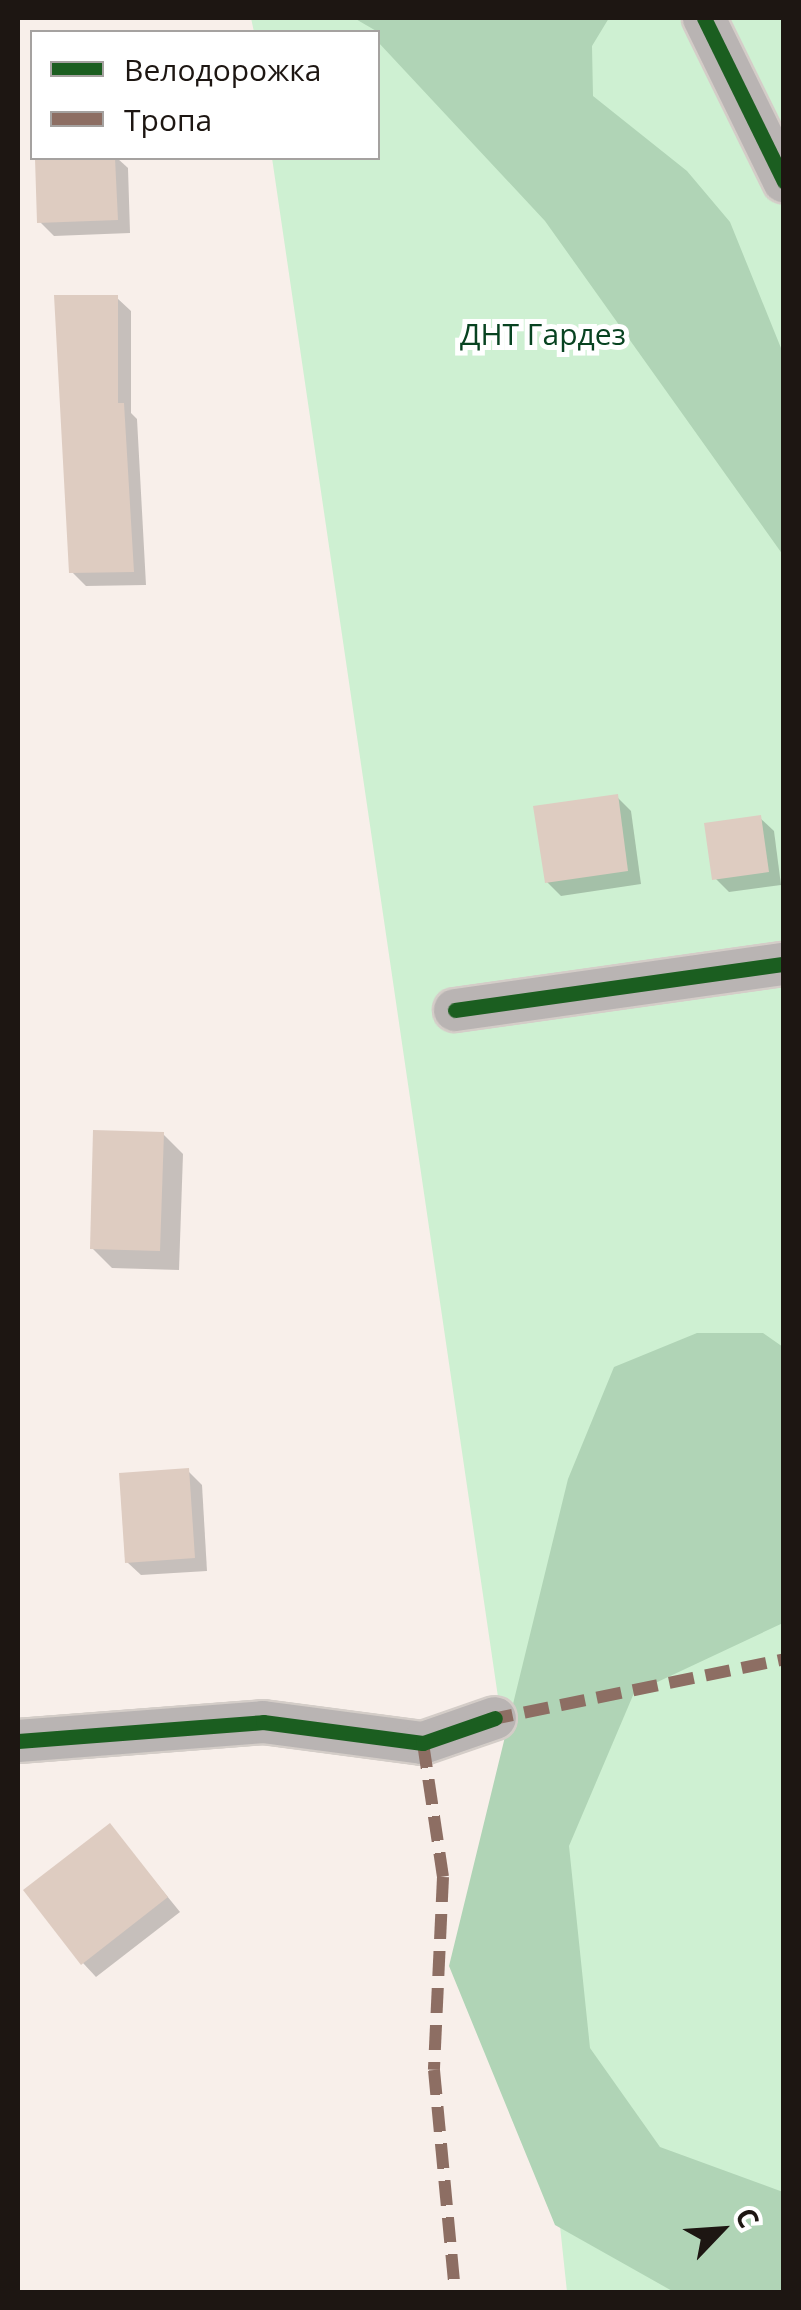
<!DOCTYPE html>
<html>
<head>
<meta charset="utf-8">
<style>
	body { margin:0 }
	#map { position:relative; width:801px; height:2310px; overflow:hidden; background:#f8efea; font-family:"Open Sans",sans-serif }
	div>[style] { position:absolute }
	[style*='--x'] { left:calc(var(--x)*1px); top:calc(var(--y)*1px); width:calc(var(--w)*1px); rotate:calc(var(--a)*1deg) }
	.green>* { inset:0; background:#cef0d2 }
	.forest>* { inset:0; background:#b0d4b6 }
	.shadow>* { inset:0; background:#0003 }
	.building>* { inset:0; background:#deccc1 }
	.roads { filter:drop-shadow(2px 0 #d4cdc8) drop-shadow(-2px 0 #d4cdc8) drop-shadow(0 2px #d4cdc8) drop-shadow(0 -2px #d4cdc8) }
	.minor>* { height:42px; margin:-21px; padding:0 21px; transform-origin:21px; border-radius:21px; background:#b9b4b3 }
	.quiet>* { height:12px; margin-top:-6px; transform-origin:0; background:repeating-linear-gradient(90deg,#8d6e63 0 25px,transparent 0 37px) }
	.cycleway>* { height:15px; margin:-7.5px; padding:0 7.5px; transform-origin:7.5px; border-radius:7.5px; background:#1b5e20 }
	span { translate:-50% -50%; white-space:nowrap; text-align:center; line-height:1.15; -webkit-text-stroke:10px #fff; paint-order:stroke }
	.park-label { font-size:30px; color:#084321 }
	.frame { position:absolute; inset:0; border:20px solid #1d1612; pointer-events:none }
	.legend { position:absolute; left:30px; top:30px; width:350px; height:130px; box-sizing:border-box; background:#fff; border:2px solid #a5a2a0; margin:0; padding:12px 18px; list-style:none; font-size:30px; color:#1d1612 }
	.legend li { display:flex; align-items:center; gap:20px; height:50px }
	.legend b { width:50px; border:2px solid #a5a2a0 }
	.north { position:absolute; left:671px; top:2180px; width:100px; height:100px; -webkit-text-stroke:8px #fff; paint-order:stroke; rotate:65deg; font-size:28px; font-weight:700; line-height:40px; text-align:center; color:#1d1612 }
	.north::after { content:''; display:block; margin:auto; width:35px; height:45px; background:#1d1612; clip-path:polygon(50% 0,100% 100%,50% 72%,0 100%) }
</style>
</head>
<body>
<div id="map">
	<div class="green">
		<i style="clip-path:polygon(251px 18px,783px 18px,783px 2292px,567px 2292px,519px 1840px,272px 158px,378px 158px,378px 32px,254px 32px)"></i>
	</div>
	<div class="forest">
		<i style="clip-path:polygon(354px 18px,609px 18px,592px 46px,593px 96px,687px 171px,730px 222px,783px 353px,783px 555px,545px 221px,378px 42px,378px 32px)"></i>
		<i style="clip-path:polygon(697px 1333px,763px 1333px,783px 1347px,783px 1623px,634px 1693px,569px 1846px,590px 2048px,660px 2147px,783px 2192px,783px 2292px,674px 2292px,555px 2225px,449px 1966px,568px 1479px,614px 1367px)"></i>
	</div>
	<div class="shadow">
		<i style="clip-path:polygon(37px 158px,117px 158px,128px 168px,130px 233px,54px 236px,40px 222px)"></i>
		<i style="clip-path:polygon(117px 298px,131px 311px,131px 413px,137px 419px,146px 585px,86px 586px,72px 572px)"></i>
		<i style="clip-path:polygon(617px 797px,631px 811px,641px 884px,561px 896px,547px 882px)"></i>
		<i style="clip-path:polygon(760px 818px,774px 831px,781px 885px,729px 892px,715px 878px)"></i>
		<i style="clip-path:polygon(163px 1134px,183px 1154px,179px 1270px,112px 1268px,92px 1248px)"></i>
		<i style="clip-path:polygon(188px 1471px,202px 1485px,207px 1571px,141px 1575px,127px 1562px)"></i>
		<i style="clip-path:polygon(110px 1826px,180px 1912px,96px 1977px,83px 1963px)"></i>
	</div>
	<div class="building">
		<i style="clip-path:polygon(35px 158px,115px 158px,118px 220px,37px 223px)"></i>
		<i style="clip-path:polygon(54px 295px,118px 295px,118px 403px,124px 403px,134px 572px,69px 573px)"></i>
		<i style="clip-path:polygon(618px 794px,628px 871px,545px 883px,533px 806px)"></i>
		<i style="clip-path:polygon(761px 815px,769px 872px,712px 880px,704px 823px)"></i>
		<i style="clip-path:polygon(93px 1130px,164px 1132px,160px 1251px,90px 1249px)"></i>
		<i style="clip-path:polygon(189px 1468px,195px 1558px,125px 1563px,119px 1473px)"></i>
		<i style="clip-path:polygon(110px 1823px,168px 1897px,81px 1965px,23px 1890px)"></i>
	</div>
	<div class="roads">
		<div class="minor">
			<i style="--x:704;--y:18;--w:182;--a:63.9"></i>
			<i style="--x:455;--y:1010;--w:332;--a:-8"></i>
			<i style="--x:18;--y:1741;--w:246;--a:-4.4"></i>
			<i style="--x:263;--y:1722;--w:161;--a:7.5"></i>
			<i style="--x:423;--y:1743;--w:76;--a:-19.1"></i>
		</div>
	</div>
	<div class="quiet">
		<i style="--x:488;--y:1720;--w:302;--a:-11.6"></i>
		<i style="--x:423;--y:1743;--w:135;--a:81.5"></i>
		<i style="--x:443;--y:1877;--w:193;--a:92.7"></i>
		<i style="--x:434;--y:2070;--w:223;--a:84.6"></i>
	</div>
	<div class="cycleway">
		<i style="--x:704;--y:18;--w:182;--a:63.9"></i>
		<i style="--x:455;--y:1010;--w:332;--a:-8"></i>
		<i style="--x:18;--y:1741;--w:246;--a:-4.4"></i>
		<i style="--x:263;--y:1722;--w:161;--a:7.5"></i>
		<i style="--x:423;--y:1743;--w:76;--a:-19.1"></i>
	</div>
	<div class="park-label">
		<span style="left:543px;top:334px">ДНТ Гардез</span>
	</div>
	<div class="frame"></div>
	<ul class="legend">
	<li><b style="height:12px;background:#1b5e20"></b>Велодорожка</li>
	<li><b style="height:12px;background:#8d6e63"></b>Тропа</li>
	</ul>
	<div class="north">С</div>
</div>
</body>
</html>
